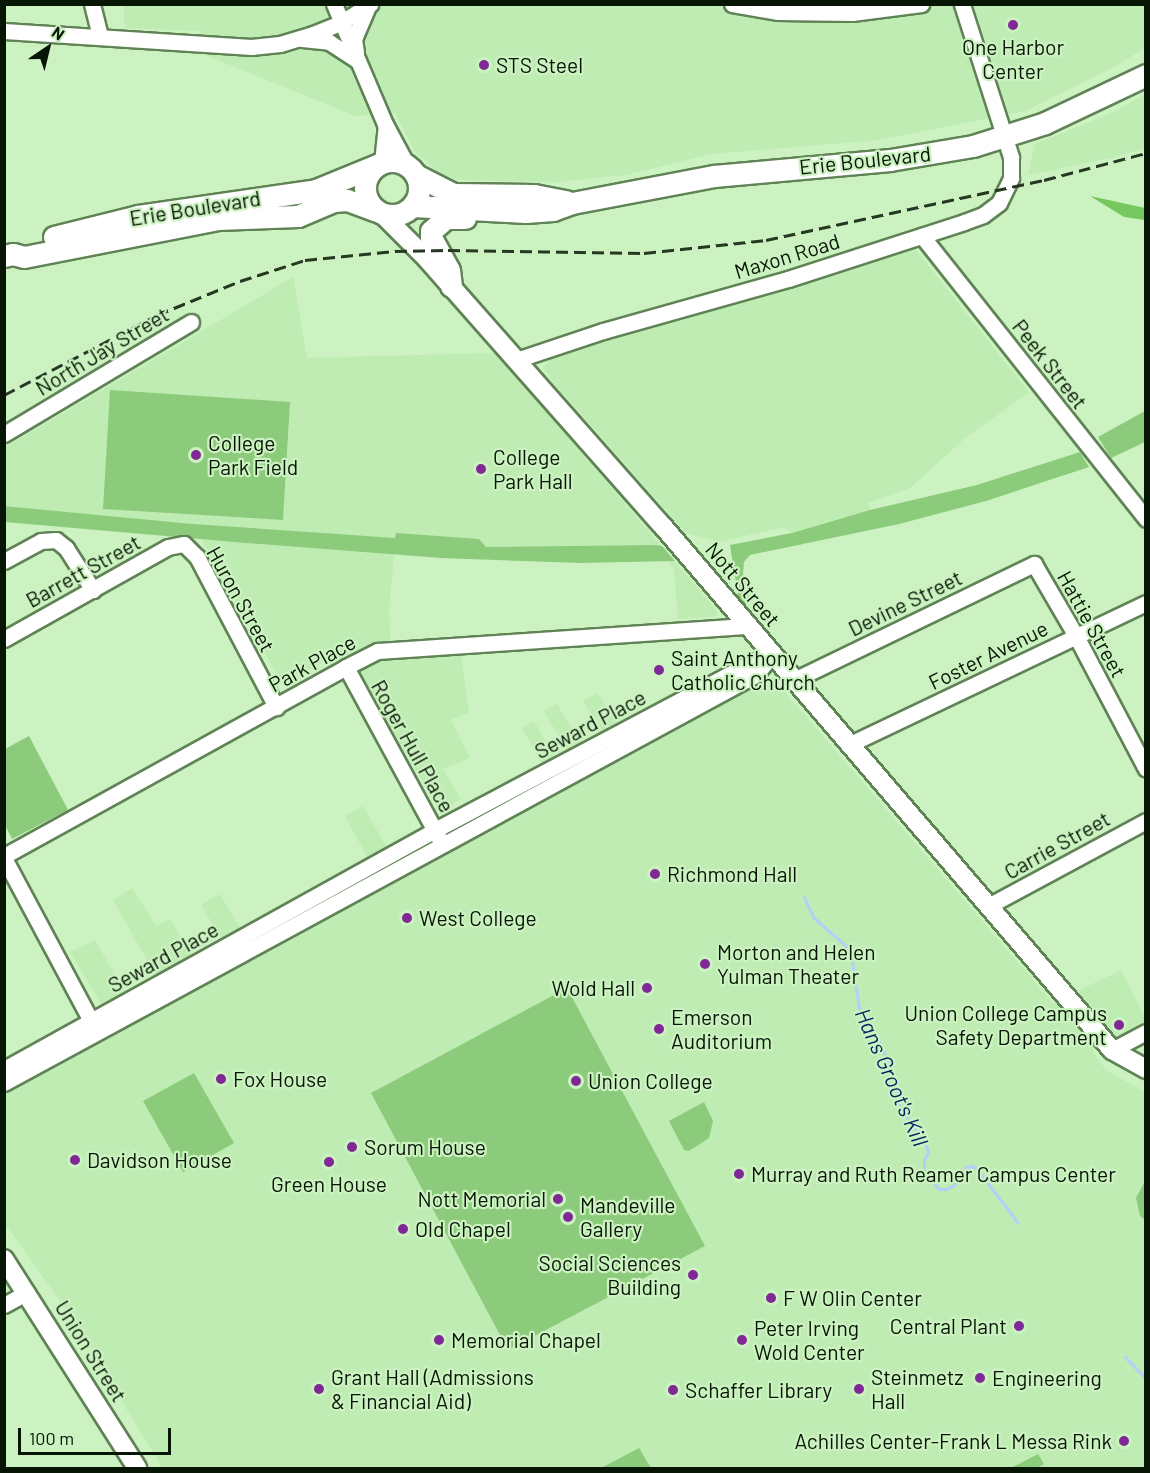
<!DOCTYPE html>
<html>
<head>
<meta charset="utf-8">
<style>
	body { margin:0 }
	#map { position:relative; width:1150px; height:1473px; overflow:hidden; background:#cbf2c0; font-family:Barlow,sans-serif }
	div>[style] { position:absolute }
	[style*='--x'] { left:calc(var(--x)*1px); top:calc(var(--y)*1px); width:calc(var(--w)*1px); rotate:calc(var(--a)*1deg) }
	.built>* { inset:0; background:#bfecb3 }
	.green>* { inset:0; background:#8ccb7b }
	.forest>* { inset:0; background:#76c85e }
	.stream>* { height:3px; margin:-1.5px; padding:0 1.5px; transform-origin:1.5px; border-radius:1.5px; background:#b4cff9 }
	.roads { filter:drop-shadow(2px 0 #608356) drop-shadow(-2px 0 #608356) drop-shadow(0 2px #608356) drop-shadow(0 -2px #608356) }
	.minor>* { height:15px; margin:-7.5px; padding:0 7.5px; transform-origin:7.5px; border-radius:7.5px; background:#fff }
	.major>* { height:18px; margin:-9px; padding:0 9px; transform-origin:9px; border-radius:9px; background:#fff }
	.highway>* { height:21px; margin:-10.5px; padding:0 10.5px; transform-origin:10.5px; border-radius:10.5px; background:#fff }
	.highway>.ring { margin:-10.5px; padding:0; box-sizing:content-box; background:none; border:21px solid #fff; border-radius:50% }
	.rail>* { height:3px; margin-top:-1.5px; transform-origin:0; background:repeating-linear-gradient(90deg,#263822 0 12px,transparent 0 18px) }
	.dots>* { width:16px; height:16px; translate:-50% -50%; box-sizing:border-box; border:3px solid #cbf2c0; border-radius:50% }
	span { translate:-50% -50%; white-space:nowrap; text-align:center; line-height:1.15; -webkit-text-stroke:4.5px #cbf2c0; paint-order:stroke }
	.poi-label { font-size:21px; color:#071504 }
	.left { translate:0 -50%; text-align:left }
	.right { translate:-100% -50%; text-align:right }
	.street-label { font-size:21px; color:#071504 }
	.water-label { font-size:22px; color:#002663; font-style:italic }
	.frame { position:absolute; inset:0; border:6px solid #071504; pointer-events:none }
	.north { position:absolute; left:18px; top:18px; width:60px; height:60px; -webkit-text-stroke:4px #cbf2c0; paint-order:stroke; rotate:35deg; font-size:16px; font-weight:700; line-height:24px; text-align:center; color:#071504 }
	.north::after { content:''; display:block; margin:auto; width:21px; height:27px; background:#071504; clip-path:polygon(50% 0,100% 100%,50% 72%,0 100%) }
	.scale { position:absolute; left:18px; top:1428px; width:153px; height:27px; box-sizing:border-box; border:3px solid #071504; border-top:0; padding-left:8px; font-size:18px; line-height:21px; white-space:nowrap; color:#071504; -webkit-text-stroke:4px #cbf2c0; paint-order:stroke }
</style>
</head>
<body>
<div id="map">
	<div class="built">
		<i style="clip-path:polygon(1145px 4px,1146px 47px,1116px 66px,1025px 111px,879px 140px,711px 154px,626px 175px,557px 182px,461px 180px,440px 174px,415px 152px,395px 113px,356px 116px,203px 54px,201px 31px,125px 28px,123px 5px)"></i>
		<i style="clip-path:polygon(1145px 94px,1145px 148px,1115px 157px,1028px 175px,1035px 144px,1114px 112px)"></i>
		<i style="clip-path:polygon(912px 245px,1029px 392px,963px 440px,910px 488px,868px 503px,870px 510px,792px 533px,784px 527px,719px 542px,686px 533px,552px 381px,543px 367px,554px 356px,596px 340px)"></i>
		<i style="clip-path:polygon(293px 277px,307px 358px,496px 353px,718px 612px,716px 616px,678px 619px,674px 569px,654px 545px,486px 547px,396px 534px,389px 609px,391px 660px,461px 655px,469px 712px,451px 720px,470px 758px,443px 769px,461px 799px,440px 812px,346px 650px,282px 684px,193px 524px,5px 506px,4px 448px)"></i>
		<i style="clip-path:polygon(762px 680px,778px 684px,1053px 1003px,1121px 970px,1145px 1017px,1145px 1021px,1092px 1051px,1106px 1070px,1145px 1092px,1145px 1468px,166px 1468px,161px 1466px,64px 1306px,5px 1224px,4px 1093px,117px 1031px,70px 952px,95px 940px,140px 1019px,171px 1002px,113px 900px,132px 888px,156px 926px,170px 919px,208px 982px,237px 965px,201px 905px,220px 894px,256px 955px,383px 886px,345px 816px,363px 806px,403px 875px,557px 791px,522px 728px,534px 721px,570px 784px,583px 777px,544px 711px,557px 704px,596px 770px,617px 759px,583px 701px,598px 693px,632px 751px)"></i>
	</div>
	<div class="green">
		<i style="clip-path:polygon(110px 390px,290px 402px,283px 520px,103px 509px)"></i>
		<i style="clip-path:polygon(1145px 411px,1145px 442px,1111px 458px,1098px 437px)"></i>
		<i style="clip-path:polygon(1080px 452px,1089px 467px,986px 501px,899px 524px,750px 555px,744px 562px,743px 573px,750px 600px,745px 604px,738px 596px,730px 545px,792px 533px,870px 510px,977px 485px)"></i>
		<i style="clip-path:polygon(4px 506px,193px 524px,395px 538px,396px 533px,479px 539px,486px 547px,654px 545px,662px 546px,675px 561px,580px 563px,441px 558px,246px 543px,5px 522px)"></i>
		<i style="clip-path:polygon(29px 736px,68px 810px,12px 839px,5px 825px,5px 749px)"></i>
		<i style="clip-path:polygon(567px 988px,705px 1246px,508px 1350px,371px 1093px)"></i>
		<i style="clip-path:polygon(194px 1073px,234px 1143px,183px 1172px,143px 1101px)"></i>
		<i style="clip-path:polygon(704px 1102px,713px 1121px,709px 1138px,689px 1151px,684px 1150px,669px 1121px)"></i>
		<i style="clip-path:polygon(1145px 1181px,1145px 1220px,1140px 1216px,1136px 1198px)"></i>
		<i style="clip-path:polygon(639px 1448px,651px 1468px,601px 1468px)"></i>
		<i style="clip-path:polygon(1038px 1454px,1044px 1464px,1037px 1468px,1011px 1468px)"></i>
	</div>
	<div class="forest">
		<i style="clip-path:polygon(1090px 196px,1145px 208px,1145px 220px,1124px 217px)"></i>
	</div>
	<div class="stream">
		<i style="--x:804;--y:897;--w:23;--a:65"></i>
		<i style="--x:814;--y:918;--w:43;--a:41.2"></i>
		<i style="--x:846;--y:946;--w:17;--a:69"></i>
		<i style="--x:852;--y:962;--w:47;--a:81.3"></i>
		<i style="--x:859;--y:1008;--w:24;--a:55"></i>
		<i style="--x:873;--y:1028;--w:43;--a:66.4"></i>
		<i style="--x:890;--y:1067;--w:42;--a:76.3"></i>
		<i style="--x:900;--y:1108;--w:45;--a:54.9"></i>
		<i style="--x:926;--y:1145;--w:7;--a:74"></i>
		<i style="--x:928;--y:1152;--w:9;--a:117"></i>
		<i style="--x:924;--y:1160;--w:12;--a:90"></i>
		<i style="--x:924;--y:1172;--w:23;--a:49"></i>
		<i style="--x:939;--y:1189;--w:7;--a:0"></i>
		<i style="--x:946;--y:1189;--w:9;--a:-27"></i>
		<i style="--x:954;--y:1185;--w:20;--a:-57"></i>
		<i style="--x:965;--y:1168;--w:6;--a:-18"></i>
		<i style="--x:971;--y:1166;--w:5;--a:22"></i>
		<i style="--x:976;--y:1168;--w:69;--a:52.6"></i>
		<i style="--x:1125;--y:1357;--w:30;--a:46"></i>
	</div>
	<div class="roads">
		<div class="minor">
			<i style="--x:92;--y:4;--w:34;--a:76"></i>
			<i style="--x:334;--y:4;--w:130;--a:67"></i>
			<i style="--x:385;--y:124;--w:47;--a:61.8"></i>
			<i style="--x:732;--y:4;--w:47;--a:9.9"></i>
			<i style="--x:778;--y:12;--w:74;--a:0.8"></i>
			<i style="--x:852;--y:13;--w:70;--a:-7.4"></i>
			<i style="--x:4;--y:31;--w:248;--a:3.7"></i>
			<i style="--x:251;--y:47;--w:29;--a:-6"></i>
			<i style="--x:280;--y:44;--w:34;--a:-17"></i>
			<i style="--x:313;--y:34;--w:29;--a:-22"></i>
			<i style="--x:340;--y:23;--w:36;--a:-32"></i>
			<i style="--x:302;--y:39;--w:27;--a:6"></i>
			<i style="--x:329;--y:42;--w:33;--a:33"></i>
			<i style="--x:356;--y:52;--w:13;--a:-99"></i>
			<i style="--x:354;--y:39;--w:34;--a:-67"></i>
			<i style="--x:382;--y:162;--w:36;--a:-84"></i>
			<i style="--x:922;--y:236;--w:361;--a:51.6"></i>
			<i style="--x:516;--y:360;--w:92;--a:-18.4"></i>
			<i style="--x:603;--y:331;--w:192;--a:-15.7"></i>
			<i style="--x:788;--y:279;--w:185;--a:-17.9"></i>
			<i style="--x:964;--y:222;--w:20;--a:-20"></i>
			<i style="--x:983;--y:215;--w:20;--a:-37"></i>
			<i style="--x:999;--y:203;--w:28;--a:-64"></i>
			<i style="--x:1011;--y:178;--w:21;--a:-90"></i>
			<i style="--x:1011;--y:157;--w:161;--a:-107.8"></i>
			<i style="--x:4;--y:434;--w:218;--a:-30.9"></i>
			<i style="--x:4;--y:561;--w:42;--a:-28.4"></i>
			<i style="--x:41;--y:541;--w:15;--a:-4"></i>
			<i style="--x:56;--y:540;--w:13;--a:39"></i>
			<i style="--x:66;--y:548;--w:50;--a:57.3"></i>
			<i style="--x:4;--y:639;--w:188;--a:-29.3"></i>
			<i style="--x:168;--y:547;--w:16;--a:-11"></i>
			<i style="--x:184;--y:544;--w:18;--a:45"></i>
			<i style="--x:197;--y:557;--w:170;--a:62.2"></i>
			<i style="--x:346;--y:667;--w:195;--a:61.5"></i>
			<i style="--x:794;--y:680;--w:267;--a:-25.8"></i>
			<i style="--x:1034;--y:564;--w:83;--a:59.7"></i>
			<i style="--x:1076;--y:636;--w:150;--a:62.2"></i>
			<i style="--x:848;--y:745;--w:330;--a:-25.5"></i>
			<i style="--x:4;--y:856;--w:391;--a:-28.9"></i>
			<i style="--x:346;--y:667;--w:36;--a:-27"></i>
			<i style="--x:378;--y:651;--w:372;--a:-3.9"></i>
			<i style="--x:4;--y:858;--w:195;--a:61.9"></i>
			<i style="--x:988;--y:906;--w:179;--a:-28.3"></i>
			<i style="--x:1112;--y:1050;--w:38;--a:-28"></i>
			<i style="--x:4;--y:1069;--w:493;--a:-29"></i>
			<i style="--x:435;--y:830;--w:357;--a:-27.9"></i>
			<i style="--x:750;--y:663;--w:21;--a:-19"></i>
			<i style="--x:4;--y:1083;--w:855;--a:-28.51"></i>
			<i style="--x:755;--y:675;--w:28;--a:-49"></i>
			<i style="--x:4;--y:1305;--w:26;--a:-29"></i>
		</div>
		<div class="major">
			<i style="--x:382;--y:214;--w:64;--a:45"></i>
			<i style="--x:427;--y:259;--w:354;--a:48.6"></i>
			<i style="--x:661;--y:524;--w:693;--a:49.39"></i>
			<i style="--x:1112;--y:1050;--w:39;--a:29"></i>
			<i style="--x:4;--y:1259;--w:248;--a:57.5"></i>
		</div>
		<div class="highway">
			<i class="ring" style="left:365px;top:161px;width:33px;height:33px"></i>
			<i style="--x:416;--y:175;--w:42;--a:27.2"></i>
			<i style="--x:453;--y:194;--w:81;--a:0.7"></i>
			<i style="--x:534;--y:195;--w:33;--a:11"></i>
			<i style="--x:412;--y:206;--w:114;--a:3"></i>
			<i style="--x:526;--y:212;--w:27;--a:-4"></i>
			<i style="--x:553;--y:210;--w:20;--a:-20"></i>
			<i style="--x:572;--y:203;--w:145;--a:-10.8"></i>
			<i style="--x:714;--y:176;--w:177;--a:-5.2"></i>
			<i style="--x:890;--y:160;--w:84;--a:-9.6"></i>
			<i style="--x:973;--y:146;--w:76;--a:-17.7"></i>
			<i style="--x:1045;--y:123;--w:112;--a:-25.4"></i>
			<i style="--x:54;--y:237;--w:87;--a:-14"></i>
			<i style="--x:138;--y:216;--w:180;--a:-8.3"></i>
			<i style="--x:316;--y:190;--w:66;--a:-22.3"></i>
			<i style="--x:4;--y:256;--w:9;--a:-13"></i>
			<i style="--x:13;--y:254;--w:11;--a:15"></i>
			<i style="--x:24;--y:257;--w:198;--a:-11.1"></i>
			<i style="--x:218;--y:219;--w:80;--a:-2.1"></i>
			<i style="--x:298;--y:216;--w:39;--a:-23"></i>
			<i style="--x:334;--y:201;--w:13;--a:-4"></i>
			<i style="--x:347;--y:200;--w:30;--a:20"></i>
			<i style="--x:451;--y:286;--w:16;--a:-97"></i>
			<i style="--x:449;--y:270;--w:37;--a:-119"></i>
			<i style="--x:431;--y:238;--w:7;--a:-90"></i>
			<i style="--x:431;--y:231;--w:20;--a:-41"></i>
			<i style="--x:446;--y:218;--w:19;--a:0"></i>
		</div>
	</div>
	<div class="rail">
		<i style="--x:4;--y:395;--w:173;--a:-27.6"></i>
		<i style="--x:157;--y:315;--w:90;--a:-22.3"></i>
		<i style="--x:240;--y:281;--w:68;--a:-17.9"></i>
		<i style="--x:305;--y:260;--w:90;--a:-5.7"></i>
		<i style="--x:395;--y:251;--w:53;--a:-1.1"></i>
		<i style="--x:448;--y:250;--w:196;--a:0.9"></i>
		<i style="--x:644;--y:253;--w:123;--a:-6.1"></i>
		<i style="--x:766;--y:240;--w:284;--a:-12.2"></i>
		<i style="--x:1044;--y:180;--w:106;--a:-14.8"></i>
	</div>
	<div class="dots">
		<i style="left:1013px;top:25px;background:#802895"></i>
		<i style="left:484px;top:65px;background:#802895"></i>
		<i style="left:196px;top:455px;background:#802895"></i>
		<i style="left:481px;top:469px;background:#802895"></i>
		<i style="left:659px;top:670px;background:#802895"></i>
		<i style="left:655px;top:874px;background:#802895"></i>
		<i style="left:407px;top:918px;background:#802895"></i>
		<i style="left:705px;top:964px;background:#802895"></i>
		<i style="left:647px;top:988px;background:#802895"></i>
		<i style="left:1119px;top:1025px;background:#802895"></i>
		<i style="left:659px;top:1029px;background:#802895"></i>
		<i style="left:221px;top:1079px;background:#802895"></i>
		<i style="left:576px;top:1081px;background:#802895"></i>
		<i style="left:352px;top:1147px;background:#802895"></i>
		<i style="left:75px;top:1160px;background:#802895"></i>
		<i style="left:329px;top:1162px;background:#802895"></i>
		<i style="left:739px;top:1174px;background:#802895"></i>
		<i style="left:558px;top:1199px;background:#802895"></i>
		<i style="left:568px;top:1217px;background:#802895"></i>
		<i style="left:403px;top:1229px;background:#802895"></i>
		<i style="left:693px;top:1275px;background:#802895"></i>
		<i style="left:771px;top:1298px;background:#802895"></i>
		<i style="left:1019px;top:1326px;background:#802895"></i>
		<i style="left:439px;top:1340px;background:#802895"></i>
		<i style="left:742px;top:1340px;background:#802895"></i>
		<i style="left:980px;top:1378px;background:#802895"></i>
		<i style="left:319px;top:1389px;background:#802895"></i>
		<i style="left:859px;top:1389px;background:#802895"></i>
		<i style="left:673px;top:1390px;background:#802895"></i>
		<i style="left:1124px;top:1441px;background:#802895"></i>
	</div>
	<div class="poi-label">
		<span style="left:1013px;top:59px">One Harbor<br>Center</span>
		<span class="left" style="left:496px;top:65px">STS Steel</span>
		<span class="left" style="left:208px;top:455px">College<br>Park Field</span>
		<span class="left" style="left:493px;top:469px">College<br>Park Hall</span>
		<span class="left" style="left:671px;top:670px">Saint Anthony<br>Catholic Church</span>
		<span class="left" style="left:667px;top:874px">Richmond Hall</span>
		<span class="left" style="left:419px;top:918px">West College</span>
		<span class="left" style="left:717px;top:964px">Morton and Helen<br>Yulman Theater</span>
		<span class="right" style="left:635px;top:988px">Wold Hall</span>
		<span class="right" style="left:1107px;top:1025px">Union College Campus<br>Safety Department</span>
		<span class="left" style="left:671px;top:1029px">Emerson<br>Auditorium</span>
		<span class="left" style="left:233px;top:1079px">Fox House</span>
		<span class="left" style="left:588px;top:1081px">Union College</span>
		<span class="left" style="left:364px;top:1147px">Sorum House</span>
		<span class="left" style="left:87px;top:1160px">Davidson House</span>
		<span class="left" style="left:751px;top:1174px">Murray and Ruth Reamer Campus Center</span>
		<span style="left:329px;top:1184px">Green House</span>
		<span class="right" style="left:546px;top:1199px">Nott Memorial</span>
		<span class="left" style="left:580px;top:1217px">Mandeville<br>Gallery</span>
		<span class="left" style="left:415px;top:1229px">Old Chapel</span>
		<span class="right" style="left:681px;top:1275px">Social Sciences<br>Building</span>
		<span class="left" style="left:783px;top:1298px">F W Olin Center</span>
		<span class="right" style="left:1007px;top:1326px">Central Plant</span>
		<span class="left" style="left:754px;top:1340px">Peter Irving<br>Wold Center</span>
		<span class="left" style="left:451px;top:1340px">Memorial Chapel</span>
		<span class="left" style="left:331px;top:1389px">Grant Hall (Admissions<br>&amp; Financial Aid)</span>
		<span class="left" style="left:871px;top:1389px">Steinmetz<br>Hall</span>
		<span class="left" style="left:992px;top:1378px">Engineering</span>
		<span class="left" style="left:685px;top:1390px">Schaffer Library</span>
		<span class="right" style="left:1112px;top:1441px">Achilles Center-Frank L Messa Rink</span>
	</div>
	<div class="street-label">
		<span style="left:865px;top:160px;rotate:-6deg">Erie Boulevard</span>
		<span style="left:195px;top:208px;rotate:-9deg">Erie Boulevard</span>
		<span style="left:787px;top:256px;rotate:-17deg">Maxon Road</span>
		<span style="left:102px;top:351px;rotate:-31deg">North Jay Street</span>
		<span style="left:1050px;top:364px;rotate:52deg">Peek Street</span>
		<span style="left:83px;top:571px;rotate:-29deg">Barrett Street</span>
		<span style="left:743px;top:584px;rotate:50deg">Nott Street</span>
		<span style="left:241px;top:599px;rotate:61deg">Huron Street</span>
		<span style="left:905px;top:603px;rotate:-26deg">Devine Street</span>
		<span style="left:1092px;top:624px;rotate:61deg">Hattie Street</span>
		<span style="left:988px;top:655px;rotate:-26deg">Foster Avenue</span>
		<span style="left:312px;top:663px;rotate:-29deg">Park Place</span>
		<span style="left:590px;top:724px;rotate:-28deg">Seward Place</span>
		<span style="left:413px;top:746px;rotate:61deg">Roger Hull Place</span>
		<span style="left:1057px;top:845px;rotate:-29deg">Carrie Street</span>
		<span style="left:163px;top:957px;rotate:-29deg">Seward Place</span>
		<span style="left:91px;top:1351px;rotate:58deg">Union Street</span>
	</div>
	<div class="water-label">
		<span style="left:892px;top:1077px;rotate:66deg">Hans Groot's Kill</span>
	</div>
	<div class="frame"></div>
	<div class="north">N</div>
	<div class="scale">100 m</div>
</div>
</body>
</html>
